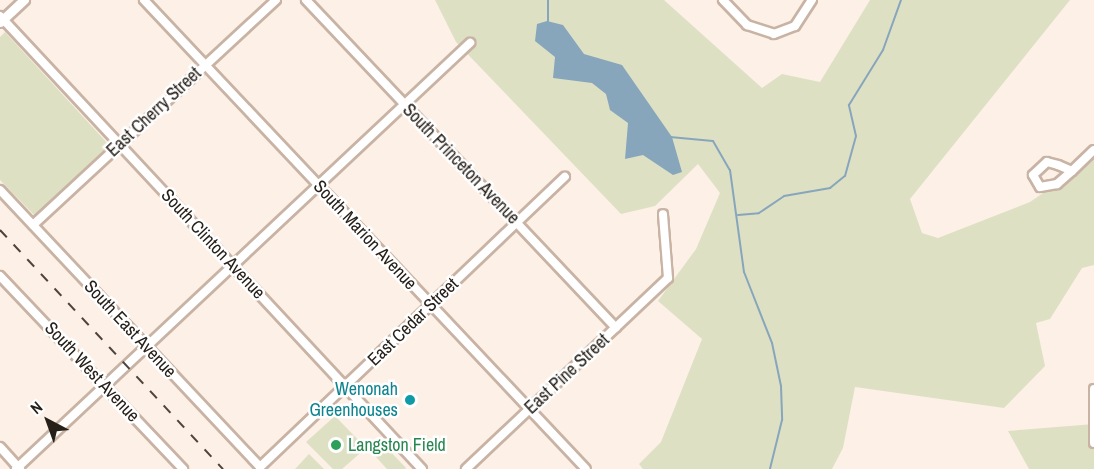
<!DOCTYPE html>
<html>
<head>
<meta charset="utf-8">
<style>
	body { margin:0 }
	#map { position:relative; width:1094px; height:469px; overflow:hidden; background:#fdf0e6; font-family:"Archivo Narrow",sans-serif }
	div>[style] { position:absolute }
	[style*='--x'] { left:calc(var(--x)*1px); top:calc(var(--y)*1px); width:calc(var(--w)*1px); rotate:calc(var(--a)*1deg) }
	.green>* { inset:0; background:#dee0c4 }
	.water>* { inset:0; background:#87a6bc }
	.stream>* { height:2px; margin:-1px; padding:0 1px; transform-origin:1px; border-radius:1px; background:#87a6bc }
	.roads { filter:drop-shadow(2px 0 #c8b3a4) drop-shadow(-2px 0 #c8b3a4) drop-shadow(0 2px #c8b3a4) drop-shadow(0 -2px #c8b3a4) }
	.minor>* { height:8px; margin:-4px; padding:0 4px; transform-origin:4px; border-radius:4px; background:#fff }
	.tertiary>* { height:9px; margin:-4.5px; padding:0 4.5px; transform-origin:4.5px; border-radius:4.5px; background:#fff }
	.rail>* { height:2px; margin-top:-1px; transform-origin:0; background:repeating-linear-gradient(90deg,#4b433c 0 10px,transparent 0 20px) }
	.dots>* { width:16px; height:16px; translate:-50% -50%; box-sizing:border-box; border:3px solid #fff; border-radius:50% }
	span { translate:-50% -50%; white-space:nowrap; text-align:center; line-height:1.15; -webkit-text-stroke:5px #fff; paint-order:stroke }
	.street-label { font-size:18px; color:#27201a }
	.culture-label { font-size:18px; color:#0d838f }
	.right { translate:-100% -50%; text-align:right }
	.leisure-label { font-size:18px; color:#27864d }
	.left { translate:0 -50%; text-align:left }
	.north { position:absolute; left:18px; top:391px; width:60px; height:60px; -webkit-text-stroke:4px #fff; paint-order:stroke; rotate:319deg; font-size:16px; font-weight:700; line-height:24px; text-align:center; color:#27201a }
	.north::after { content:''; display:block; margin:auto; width:21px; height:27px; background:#27201a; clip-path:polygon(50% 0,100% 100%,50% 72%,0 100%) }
</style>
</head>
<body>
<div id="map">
	<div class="green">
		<i style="clip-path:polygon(435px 0,664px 0,762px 88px,782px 74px,820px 82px,870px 0,1070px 0,910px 199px,922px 233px,938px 238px,1030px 202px,1094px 158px,1094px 265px,1082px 268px,1050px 319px,1036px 323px,1045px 366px,1004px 408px,855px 387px,843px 448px,832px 469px,643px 469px,639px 464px,661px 442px,702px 339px,658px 301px,696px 249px,720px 193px,698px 164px,655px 206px,621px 214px,456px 42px)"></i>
		<i style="clip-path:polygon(5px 32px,110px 146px,35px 216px,0 180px,0 37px)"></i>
		<i style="clip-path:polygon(335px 416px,366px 448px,342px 469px,333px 469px,306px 442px)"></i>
		<i style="clip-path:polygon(1094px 424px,1094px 469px,1029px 469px,1008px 431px)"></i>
		<i style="clip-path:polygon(385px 446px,406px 468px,405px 469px,387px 469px,375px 456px)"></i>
		<i style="clip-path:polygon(309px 454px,324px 469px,295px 469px)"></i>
	</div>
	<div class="water">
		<i style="clip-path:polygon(547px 21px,563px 25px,584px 54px,622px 65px,672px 137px,682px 172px,673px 175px,643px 155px,625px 159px,628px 123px,610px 110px,606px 94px,592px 83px,553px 78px,555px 57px,535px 41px,537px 24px)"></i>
	</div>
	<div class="stream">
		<i style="--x:548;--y:23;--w:23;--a:-90"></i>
		<i style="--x:670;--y:137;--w:43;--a:5.3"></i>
		<i style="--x:713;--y:141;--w:34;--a:60"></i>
		<i style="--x:730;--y:170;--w:103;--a:82.2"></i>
		<i style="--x:744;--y:272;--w:76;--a:68.5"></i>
		<i style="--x:772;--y:343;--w:44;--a:78.2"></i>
		<i style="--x:781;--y:386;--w:34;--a:88"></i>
		<i style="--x:782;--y:420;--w:50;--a:103.8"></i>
		<i style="--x:738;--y:215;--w:21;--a:-5"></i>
		<i style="--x:759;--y:213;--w:30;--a:-34"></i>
		<i style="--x:784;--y:196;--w:47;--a:-9.9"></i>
		<i style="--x:830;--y:188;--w:19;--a:-39"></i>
		<i style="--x:845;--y:176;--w:41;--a:-74.6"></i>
		<i style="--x:856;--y:136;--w:32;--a:-103"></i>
		<i style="--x:849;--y:105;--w:65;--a:-58.3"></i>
		<i style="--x:883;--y:50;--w:53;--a:-70.2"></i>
	</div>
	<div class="roads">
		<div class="minor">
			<i style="--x:144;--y:0;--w:644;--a:46.7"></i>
			<i style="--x:306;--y:0;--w:451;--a:46.6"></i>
			<i style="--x:723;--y:0;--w:35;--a:46"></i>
			<i style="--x:747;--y:25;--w:28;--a:18"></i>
			<i style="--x:774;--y:34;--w:22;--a:-21"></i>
			<i style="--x:795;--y:26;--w:31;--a:-57"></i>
			<i style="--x:0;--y:16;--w:619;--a:47.03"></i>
			<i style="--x:1047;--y:162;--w:11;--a:15"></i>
			<i style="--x:1058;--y:165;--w:15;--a:23"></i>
			<i style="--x:1072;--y:171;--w:20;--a:139"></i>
			<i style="--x:1057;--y:184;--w:17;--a:170"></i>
			<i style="--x:1040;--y:187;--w:14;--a:-120"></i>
			<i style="--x:1033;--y:175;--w:19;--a:-43"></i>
			<i style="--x:1072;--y:171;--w:30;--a:-44"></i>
			<i style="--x:0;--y:190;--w:380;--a:46.8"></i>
			<i style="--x:260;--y:467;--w:421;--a:-43.6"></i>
			<i style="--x:33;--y:225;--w:331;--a:-42.8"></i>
			<i style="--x:0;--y:276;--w:266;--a:46.5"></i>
			<i style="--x:1094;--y:389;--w:54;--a:90"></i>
			<i style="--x:0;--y:447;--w:30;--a:48"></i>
			<i style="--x:16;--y:469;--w:623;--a:-43.18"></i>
			<i style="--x:466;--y:469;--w:278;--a:-43.4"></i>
			<i style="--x:668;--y:278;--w:64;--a:-94.5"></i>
		</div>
		<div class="tertiary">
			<i style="--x:0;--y:22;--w:33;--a:-43"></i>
		</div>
	</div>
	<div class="rail">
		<i style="--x:0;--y:230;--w:327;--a:47"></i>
	</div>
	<div class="dots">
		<i style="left:410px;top:400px;background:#0f9aa8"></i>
		<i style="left:336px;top:445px;background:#2e9e5b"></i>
	</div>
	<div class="street-label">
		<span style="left:154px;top:112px;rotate:-43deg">East Cherry Street</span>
		<span style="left:461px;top:164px;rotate:46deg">South Princeton Avenue</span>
		<span style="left:365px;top:235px;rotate:47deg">South Marion Avenue</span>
		<span style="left:213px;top:244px;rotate:47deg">South Clinton Avenue</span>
		<span style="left:413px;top:322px;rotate:-44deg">East Cedar Street</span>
		<span style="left:130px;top:329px;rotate:47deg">South East Avenue</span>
		<span style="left:92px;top:372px;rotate:47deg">South West Avenue</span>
		<span style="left:567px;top:374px;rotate:-43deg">East Pine Street</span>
	</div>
	<div class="culture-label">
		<span class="right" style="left:398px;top:400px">Wenonah<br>Greenhouses</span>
	</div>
	<div class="leisure-label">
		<span class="left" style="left:348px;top:445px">Langston Field</span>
	</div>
	<div class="north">N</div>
</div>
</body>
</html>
